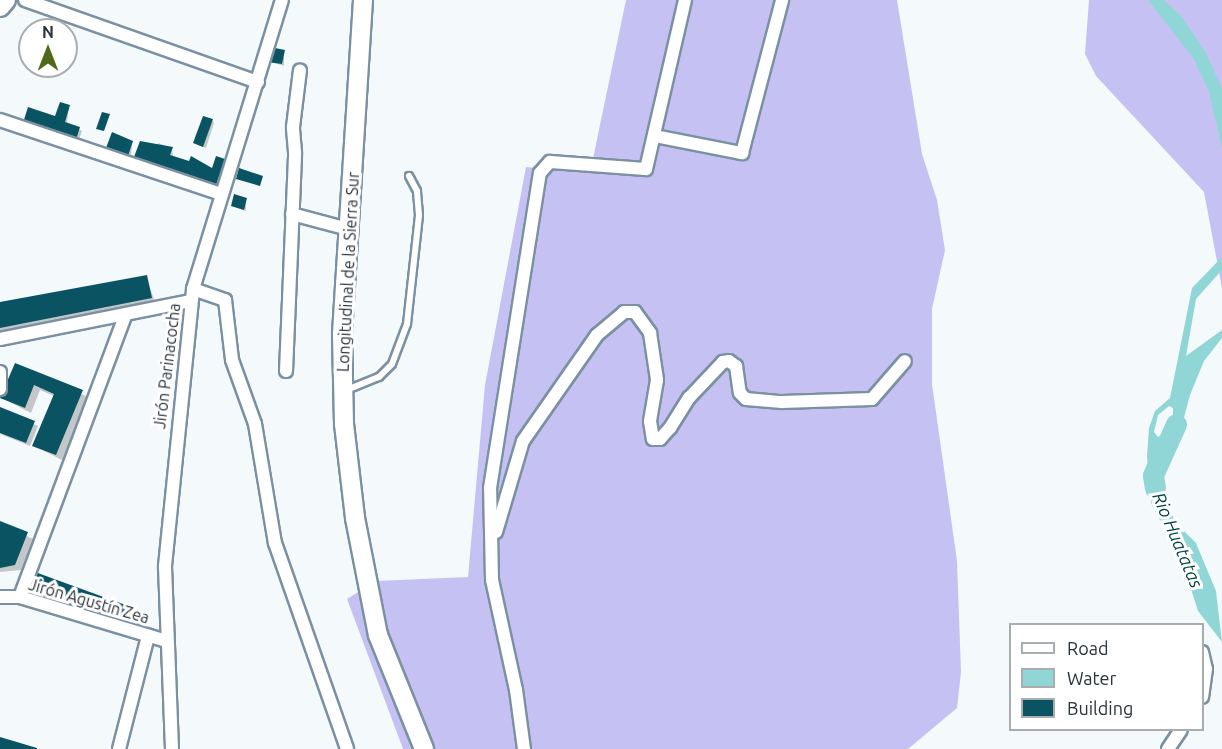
<!DOCTYPE html>
<html>
<head>
<meta charset="utf-8">
<style>
	body { margin:0 }
	#map { position:relative; width:1222px; height:749px; overflow:hidden; background:#f4f9fc; font-family:Ubuntu,sans-serif }
	div>[style] { position:absolute }
	[style*='--x'] { left:calc(var(--x)*1px); top:calc(var(--y)*1px); width:calc(var(--w)*1px); rotate:calc(var(--a)*1deg) }
	.forest>* { inset:0; background:#c5c1f3 }
	.water>* { inset:0; background:#90d6d6 }
	.shadow>* { inset:0; background:#0003 }
	.river>* { height:21px; margin:-10.5px; padding:0 10.5px; transform-origin:10.5px; border-radius:10.5px; background:#90d6d6 }
	.building>* { inset:0; background:#0a5363 }
	.roads { filter:drop-shadow(2px 0 #7b91a2) drop-shadow(-2px 0 #7b91a2) drop-shadow(0 2px #7b91a2) drop-shadow(0 -2px #7b91a2) }
	.lane>* { height:6px; margin:-3px; padding:0 3px; transform-origin:3px; border-radius:3px; background:#fff }
	.street>* { height:12px; margin:-6px; padding:0 6px; transform-origin:6px; border-radius:6px; background:#fff }
	.primary>* { height:18px; margin:-9px; padding:0 9px; transform-origin:9px; border-radius:9px; background:#fff }
	span { translate:-50% -50%; white-space:nowrap; text-align:center; line-height:1.15; -webkit-text-stroke:6px #fff; paint-order:stroke }
	.street-label { font-size:16px; color:#29333a }
	.water-label { font-size:18px; color:#004343; font-style:italic }
	.legend { position:absolute; left:1009px; top:623px; width:195px; height:108px; box-sizing:border-box; background:#fff; border:2px solid #a9adb0; margin:0; padding:8px 10px; list-style:none; font-size:18px; color:#29333a }
	.legend li { display:flex; align-items:center; gap:12px; height:30px }
	.legend b { width:30px; border:2px solid #a9adb0 }
	.north { position:absolute; left:18px; top:18px; width:60px; height:60px; box-sizing:border-box; background:#fff; border:2px solid #a9adb0; border-radius:50%; rotate:0deg; font-size:16px; font-weight:700; line-height:24px; text-align:center; color:#29333a }
	.north::after { content:''; display:block; margin:auto; width:21px; height:27px; background:#506819; clip-path:polygon(50% 0,100% 100%,50% 72%,0 100%) }
</style>
</head>
<body>
<div id="map">
	<div class="forest">
		<i style="clip-path:polygon(626px 0,897px 0,922px 154px,937px 200px,945px 250px,932px 309px,932px 384px,957px 561px,961px 672px,957px 708px,908px 749px,403px 749px,347px 599px,376px 581px,468px 577px,485px 385px,526px 167px,590px 173px)"></i>
		<i style="clip-path:polygon(1089px 0,1222px 0,1222px 288px,1204px 192px,1096px 76px,1085px 54px)"></i>
	</div>
	<div class="water">
		<i style="clip-path:polygon(1148px 0,1164px 0,1182px 17px,1206px 53px,1222px 89px,1222px 148px,1209px 92px,1194px 59px)"></i>
		<i style="clip-path:polygon(evenodd,1222px 257px,1222px 270px,1196px 299px,1186px 356px,1222px 330px,1222px 338px,1204px 361px,1190px 395px,1178px 440px,1174px 447px,1158px 450px,1161px 490px,1175px 522px,1196px 543px,1216px 591px,1222px 642px,1198px 611px,1183px 564px,1151px 503px,1147px 456px,1149px 428px,1155px 411px,1170px 398px,1192px 288px,1222px 257px,1169px 406px,1173px 408px,1173px 427px,1158px 437px,1154px 432px,1158px 415px,1169px 406px)"></i>
	</div>
	<div class="shadow">
		<i style="clip-path:polygon(284px 51px,284px 66px,269px 61px)"></i>
		<i style="clip-path:polygon(69px 106px,67px 122px,82px 131px,77px 145px,56px 118px)"></i>
		<i style="clip-path:polygon(212px 120px,214px 123px,206px 148px,198px 145px,195px 143px)"></i>
		<i style="clip-path:polygon(132px 142px,131px 157px,108px 148px)"></i>
		<i style="clip-path:polygon(158px 143px,172px 148px,173px 157px,213px 169px,224px 160px,218px 187px,136px 156px,156px 148px)"></i>
		<i style="clip-path:polygon(246px 199px,246px 211px,232px 206px)"></i>
		<i style="clip-path:polygon(146px 277px,155px 302px,18px 332px,14px 328px,0 331px,0 305px)"></i>
		<i style="clip-path:polygon(15px 365px,88px 397px,62px 460px,34px 446px,54px 396px,40px 390px,31px 413px,2px 398px)"></i>
		<i style="clip-path:polygon(0 409px,38px 426px,30px 446px,0 434px)"></i>
		<i style="clip-path:polygon(0 523px,33px 539px,21px 570px,0 572px)"></i>
		<i style="clip-path:polygon(33px 588px,141px 612px,146px 616px,141px 629px)"></i>
	</div>
	<div class="river">
		<i style="--x:1155;--y:488;--w:13;--a:-99"></i>
		<i style="--x:1153;--y:475;--w:56;--a:-65.7"></i>
	</div>
	<div class="building">
		<i style="clip-path:polygon(270px 47px,285px 50px,282px 64px,267px 62px)"></i>
		<i style="clip-path:polygon(60px 102px,70px 105px,65px 122px,80px 127px,75px 143px,22px 126px,28px 107px,55px 116px)"></i>
		<i style="clip-path:polygon(102px 112px,110px 114px,104px 131px,96px 129px)"></i>
		<i style="clip-path:polygon(203px 116px,213px 119px,203px 147px,193px 143px)"></i>
		<i style="clip-path:polygon(112px 132px,133px 141px,128px 156px,106px 148px)"></i>
		<i style="clip-path:polygon(140px 141px,173px 147px,170px 155px,189px 161px,191px 156px,212px 168px,216px 156px,225px 159px,216px 185px,134px 157px)"></i>
		<i style="clip-path:polygon(239px 168px,263px 176px,260px 186px,236px 179px)"></i>
		<i style="clip-path:polygon(234px 194px,247px 198px,244px 210px,231px 206px)"></i>
		<i style="clip-path:polygon(147px 275px,152px 298px,0 328px,0 302px)"></i>
		<i style="clip-path:polygon(15px 363px,83px 390px,56px 455px,32px 446px,54px 394px,34px 385px,25px 408px,0 398px)"></i>
		<i style="clip-path:polygon(0 407px,35px 421px,26px 443px,0 433px)"></i>
		<i style="clip-path:polygon(0 521px,28px 532px,15px 565px,0 568px)"></i>
		<i style="clip-path:polygon(35px 572px,142px 611px,137px 626px,32px 588px)"></i>
		<i style="clip-path:polygon(0 737px,37px 748px,37px 749px,0 749px)"></i>
	</div>
	<div class="roads">
		<div class="lane">
			<i style="--x:344;--y:391;--w:38;--a:-22"></i>
			<i style="--x:379;--y:377;--w:18;--a:-45"></i>
			<i style="--x:392;--y:364;--w:43;--a:-69.4"></i>
			<i style="--x:407;--y:324;--w:110;--a:-83.7"></i>
			<i style="--x:419;--y:215;--w:24;--a:-95"></i>
			<i style="--x:417;--y:191;--w:17;--a:-118"></i>
		</div>
		<div class="street">
			<i style="--x:25;--y:0;--w:247;--a:19.4"></i>
			<i style="--x:0;--y:120;--w:233;--a:18.5"></i>
			<i style="--x:655;--y:136;--w:89;--a:11.1"></i>
			<i style="--x:742;--y:153;--w:158;--a:-75.3"></i>
			<i style="--x:292;--y:214;--w:58;--a:15"></i>
			<i style="--x:193;--y:289;--w:34;--a:19"></i>
			<i style="--x:225;--y:300;--w:60;--a:83.3"></i>
			<i style="--x:232;--y:360;--w:68;--a:70.2"></i>
			<i style="--x:255;--y:424;--w:121;--a:80.5"></i>
			<i style="--x:275;--y:543;--w:218;--a:70.7"></i>
			<i style="--x:0;--y:339;--w:195;--a:-11.3"></i>
			<i style="--x:286;--y:371;--w:219;--a:-87.6"></i>
			<i style="--x:295;--y:152;--w:25;--a:-95"></i>
			<i style="--x:293;--y:127;--w:57;--a:-83"></i>
			<i style="--x:0;--y:372;--w:17;--a:90"></i>
			<i style="--x:496;--y:532;--w:95;--a:-73.5"></i>
			<i style="--x:523;--y:441;--w:129;--a:-55.1"></i>
			<i style="--x:597;--y:335;--w:35;--a:-40"></i>
			<i style="--x:624;--y:312;--w:11;--a:0"></i>
			<i style="--x:635;--y:312;--w:26;--a:54"></i>
			<i style="--x:650;--y:333;--w:48;--a:81.5"></i>
			<i style="--x:657;--y:380;--w:42;--a:99.7"></i>
			<i style="--x:650;--y:421;--w:18;--a:81"></i>
			<i style="--x:653;--y:439;--w:7;--a:0"></i>
			<i style="--x:660;--y:439;--w:15;--a:-48"></i>
			<i style="--x:670;--y:428;--w:36;--a:-58"></i>
			<i style="--x:689;--y:398;--w:50;--a:-46.6"></i>
			<i style="--x:723;--y:362;--w:6;--a:-9"></i>
			<i style="--x:729;--y:361;--w:9;--a:36"></i>
			<i style="--x:736;--y:366;--w:27;--a:82"></i>
			<i style="--x:740;--y:393;--w:8;--a:45"></i>
			<i style="--x:746;--y:399;--w:36;--a:5"></i>
			<i style="--x:782;--y:402;--w:90;--a:-1.9"></i>
			<i style="--x:872;--y:399;--w:50;--a:-49"></i>
			<i style="--x:0;--y:597;--w:20;--a:0"></i>
			<i style="--x:20;--y:597;--w:153;--a:16.7"></i>
			<i style="--x:20;--y:597;--w:302;--a:-69.5"></i>
			<i style="--x:1202;--y:652;--w:17;--a:77"></i>
			<i style="--x:1206;--y:669;--w:28;--a:98"></i>
			<i style="--x:119;--y:749;--w:117;--a:-75.6"></i>
			<i style="--x:172;--y:749;--w:183;--a:-92.2"></i>
			<i style="--x:165;--y:566;--w:278;--a:-84.2"></i>
			<i style="--x:193;--y:289;--w:302;--a:-72.9"></i>
			<i style="--x:524;--y:749;--w:60;--a:-97.7"></i>
			<i style="--x:516;--y:690;--w:113;--a:-102.3"></i>
			<i style="--x:492;--y:580;--w:92;--a:-91.2"></i>
			<i style="--x:490;--y:488;--w:319;--a:-81"></i>
			<i style="--x:540;--y:173;--w:15;--a:-48"></i>
			<i style="--x:550;--y:162;--w:96;--a:4.2"></i>
			<i style="--x:646;--y:169;--w:173;--a:-77"></i>
			<i style="--x:1168;--y:749;--w:23;--a:-56"></i>
		</div>
		<div class="primary">
			<i style="--x:363;--y:0;--w:336;--a:93.6"></i>
			<i style="--x:342;--y:335;--w:89;--a:88.7"></i>
			<i style="--x:344;--y:424;--w:95;--a:83.3"></i>
			<i style="--x:355;--y:518;--w:119;--a:78.9"></i>
			<i style="--x:378;--y:635;--w:123;--a:68"></i>
			<i style="--x:0;--y:7;--w:9;--a:-49"></i>
		</div>
	</div>
	<div class="street-label">
		<span style="left:348px;top:272px;rotate:-87deg">Longitudinal de la Sierra Sur</span>
		<span style="left:167px;top:366px;rotate:-83deg">Jirón Parinacocha</span>
		<span style="left:89px;top:601px;rotate:16deg">Jirón Agustín Zea</span>
	</div>
	<div class="water-label">
		<span style="left:1178px;top:540px;rotate:67deg">Rio Huatatas</span>
	</div>
	<ul class="legend">
	<li><b style="height:8px;background:#fff"></b>Road</li>
	<li><b style="height:16px;background:#90d6d6"></b>Water</li>
	<li><b style="height:16px;background:#0a5363"></b>Building</li>
	</ul>
	<div class="north">N</div>
</div>
</body>
</html>
